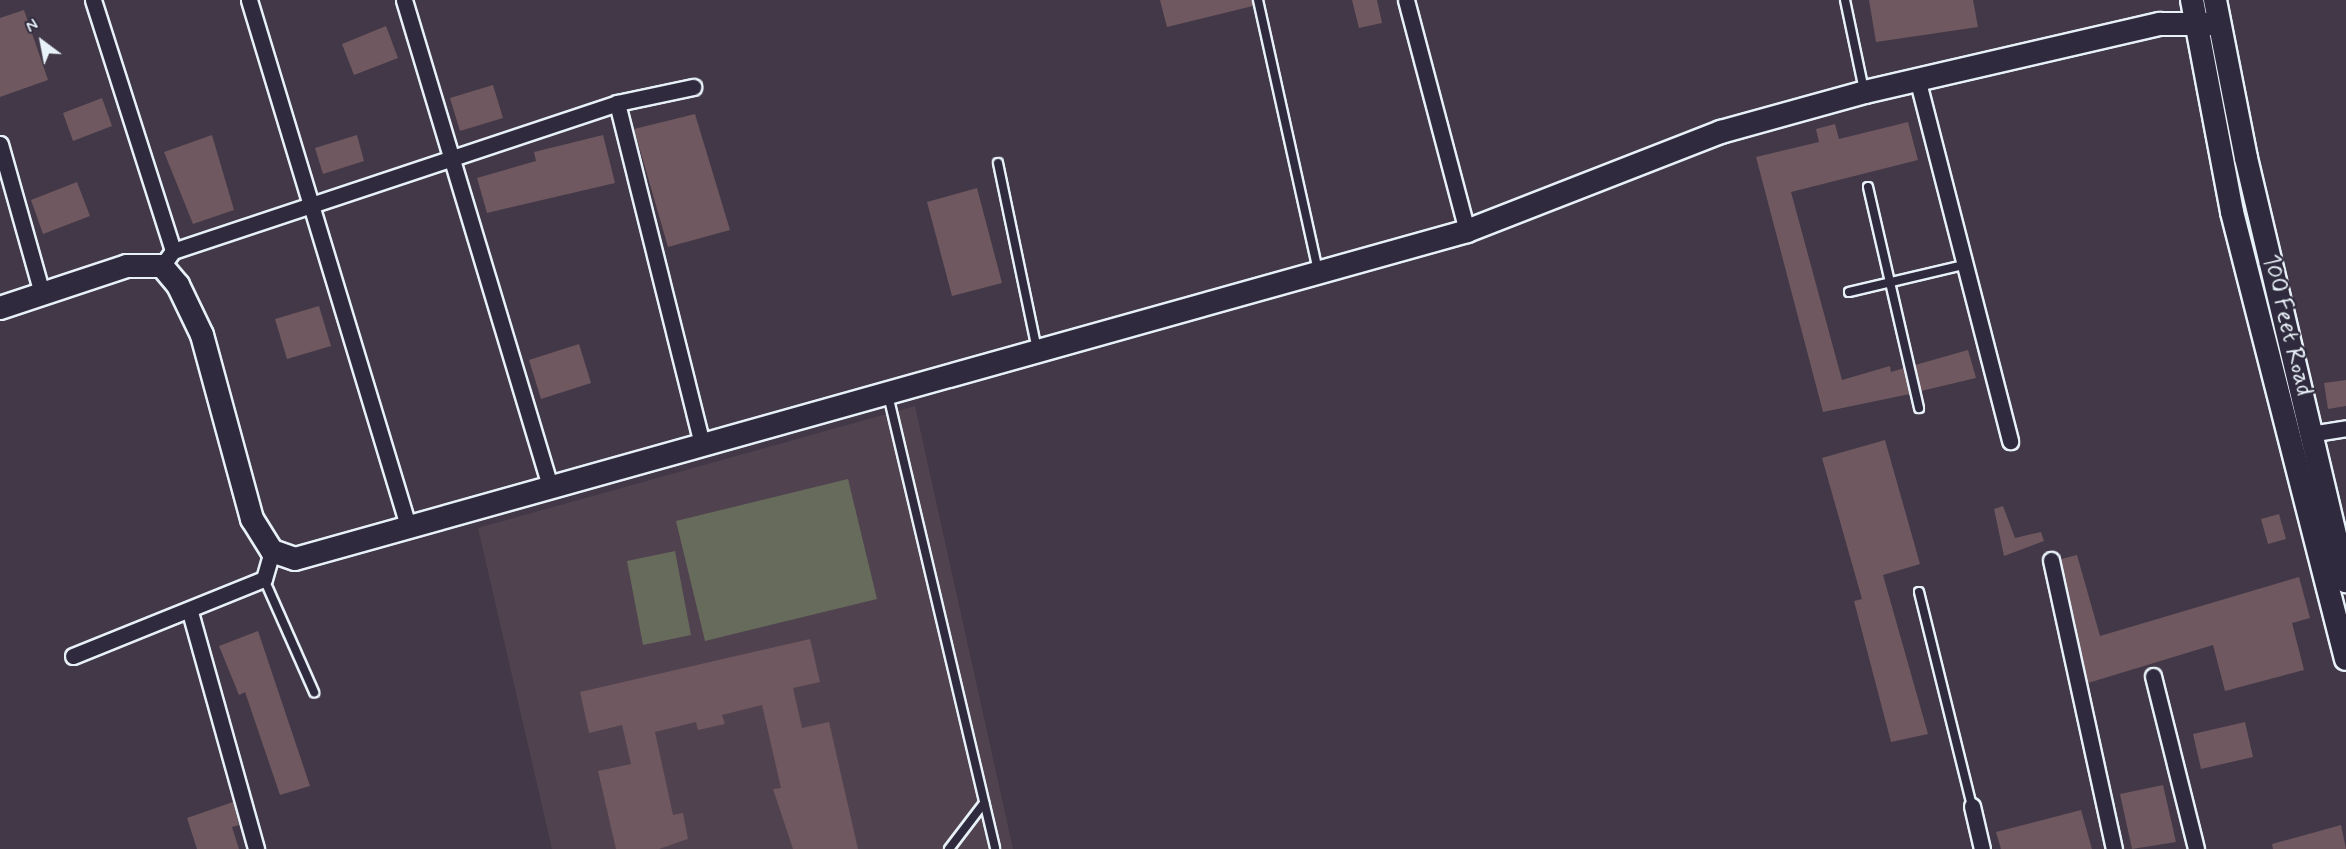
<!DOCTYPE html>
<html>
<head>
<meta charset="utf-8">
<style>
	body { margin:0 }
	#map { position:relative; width:2346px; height:849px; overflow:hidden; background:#423847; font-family:Mynerve,sans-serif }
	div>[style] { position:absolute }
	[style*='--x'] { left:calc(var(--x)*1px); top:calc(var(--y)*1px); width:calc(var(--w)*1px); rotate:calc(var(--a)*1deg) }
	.built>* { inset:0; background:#50424e }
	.green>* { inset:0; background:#676b5c }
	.building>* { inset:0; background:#6f585f }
	.roads { filter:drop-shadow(2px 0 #e8f1f8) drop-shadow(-2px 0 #e8f1f8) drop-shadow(0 2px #e8f1f8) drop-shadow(0 -2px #e8f1f8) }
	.lane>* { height:8px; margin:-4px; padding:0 4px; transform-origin:4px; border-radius:4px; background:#2f2a3d }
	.street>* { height:15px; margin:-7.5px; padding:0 7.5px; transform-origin:7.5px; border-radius:7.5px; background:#2f2a3d }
	.secondary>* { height:22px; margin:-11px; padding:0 11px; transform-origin:11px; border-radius:11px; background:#2f2a3d }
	span { translate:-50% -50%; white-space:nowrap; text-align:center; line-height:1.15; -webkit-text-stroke:4.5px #2f2a3d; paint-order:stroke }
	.street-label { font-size:24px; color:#e8f1f8 }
	.north { position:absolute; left:12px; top:12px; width:60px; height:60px; -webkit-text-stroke:4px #2f2a3d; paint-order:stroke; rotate:328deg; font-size:16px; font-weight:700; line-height:24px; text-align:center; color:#e8f1f8 }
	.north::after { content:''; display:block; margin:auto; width:21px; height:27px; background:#e8f1f8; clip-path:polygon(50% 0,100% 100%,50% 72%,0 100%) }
</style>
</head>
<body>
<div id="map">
	<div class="built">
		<i style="clip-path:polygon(915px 406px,1013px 849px,552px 849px,478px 528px)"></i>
	</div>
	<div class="green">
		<i style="clip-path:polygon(848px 479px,877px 599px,705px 641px,676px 521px)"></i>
		<i style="clip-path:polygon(675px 551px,691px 635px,643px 645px,627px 561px)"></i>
	</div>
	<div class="building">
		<i style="clip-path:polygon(1160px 0,1252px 0,1253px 6px,1167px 27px)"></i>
		<i style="clip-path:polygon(1352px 0,1377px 0,1382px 23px,1359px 28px)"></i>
		<i style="clip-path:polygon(1869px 0,1973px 0,1978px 27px,1876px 42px)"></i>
		<i style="clip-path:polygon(24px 10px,48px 80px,0 97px,0 18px)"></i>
		<i style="clip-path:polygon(386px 26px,398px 58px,354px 75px,342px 44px)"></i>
		<i style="clip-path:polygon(493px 85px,503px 118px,460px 131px,450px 98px)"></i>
		<i style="clip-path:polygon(102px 98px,112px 126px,73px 141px,63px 113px)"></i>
		<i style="clip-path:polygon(695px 114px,730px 230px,668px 247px,634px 129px)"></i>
		<i style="clip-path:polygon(1908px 122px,1918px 160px,1791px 192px,1842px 380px,1890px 366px,1891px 372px,1904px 368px,1910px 394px,1823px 412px,1756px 157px,1819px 142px,1816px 129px,1835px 124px,1839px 139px)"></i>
		<i style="clip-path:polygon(212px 135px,234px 210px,193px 224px,164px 152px)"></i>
		<i style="clip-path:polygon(357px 135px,364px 161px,323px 174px,315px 148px)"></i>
		<i style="clip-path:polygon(603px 135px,615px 183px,487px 213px,477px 178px,536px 161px,534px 152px)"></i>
		<i style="clip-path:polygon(77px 182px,90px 216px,43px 234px,31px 200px)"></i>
		<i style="clip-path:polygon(977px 188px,1002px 283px,952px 296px,927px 202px)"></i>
		<i style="clip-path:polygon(319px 306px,331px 346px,287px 359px,275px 319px)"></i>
		<i style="clip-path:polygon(579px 344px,591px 383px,541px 399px,529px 360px)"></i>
		<i style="clip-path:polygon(1968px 350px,1976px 378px,1921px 391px,1915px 365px)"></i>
		<i style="clip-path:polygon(2346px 380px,2346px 406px,2328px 409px,2324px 383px)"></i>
		<i style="clip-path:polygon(1885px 440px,1920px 564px,1883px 575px,1928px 734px,1891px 742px,1854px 601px,1862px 599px,1822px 458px)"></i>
		<i style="clip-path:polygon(2003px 506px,2015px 538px,2041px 532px,2044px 541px,2004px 556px,1994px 509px)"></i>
		<i style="clip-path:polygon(2279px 514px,2286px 539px,2268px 544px,2261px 519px)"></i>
		<i style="clip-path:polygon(2077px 555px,2100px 636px,2299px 577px,2310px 618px,2292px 623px,2304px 670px,2225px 691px,2213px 645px,2088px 683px,2061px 559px)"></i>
		<i style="clip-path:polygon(258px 631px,310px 786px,280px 795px,245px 692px,239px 695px,219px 646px)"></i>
		<i style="clip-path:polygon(810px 639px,820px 682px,793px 688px,802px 728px,829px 722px,858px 849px,793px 849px,773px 789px,781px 788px,762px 705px,722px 715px,725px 724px,698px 730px,696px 722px,655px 732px,673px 815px,683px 813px,688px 839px,659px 849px,616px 849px,598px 771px,631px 764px,622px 725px,589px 733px,580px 692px)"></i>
		<i style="clip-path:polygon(2245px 722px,2253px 757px,2201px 769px,2193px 734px)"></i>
		<i style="clip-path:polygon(2163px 785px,2176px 842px,2132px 849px,2120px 794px)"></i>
		<i style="clip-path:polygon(233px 802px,239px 825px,232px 827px,239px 849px,197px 849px,187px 818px)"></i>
		<i style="clip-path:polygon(2081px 810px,2092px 849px,2001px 849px,1996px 832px)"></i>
		<i style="clip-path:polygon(2341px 825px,2346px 849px,2273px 849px,2272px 844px)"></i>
	</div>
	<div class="roads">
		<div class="lane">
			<i style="--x:1258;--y:0;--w:278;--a:77.5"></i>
			<i style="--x:1845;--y:0;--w:92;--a:78.1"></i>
			<i style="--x:998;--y:163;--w:191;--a:78.2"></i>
			<i style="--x:1868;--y:187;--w:227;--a:77"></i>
			<i style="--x:1849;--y:292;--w:117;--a:-13.3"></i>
			<i style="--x:888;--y:395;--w:466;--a:76.7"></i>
			<i style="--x:264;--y:579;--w:124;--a:66.1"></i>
			<i style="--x:1919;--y:592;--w:220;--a:76.1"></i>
			<i style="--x:949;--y:849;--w:58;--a:-52.7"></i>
		</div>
		<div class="street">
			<i style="--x:93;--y:0;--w:263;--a:72.3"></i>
			<i style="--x:249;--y:0;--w:553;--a:73.17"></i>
			<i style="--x:404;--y:0;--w:507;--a:73.28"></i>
			<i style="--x:1406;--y:0;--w:239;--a:75.2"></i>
			<i style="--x:1918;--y:82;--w:371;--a:75.6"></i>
			<i style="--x:617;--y:103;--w:351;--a:76"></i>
			<i style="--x:0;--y:144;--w:155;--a:74.3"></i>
			<i style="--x:162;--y:266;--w:19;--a:-54"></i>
			<i style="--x:173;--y:251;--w:468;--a:-18.4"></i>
			<i style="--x:617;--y:103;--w:78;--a:-11.9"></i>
			<i style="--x:2310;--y:434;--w:36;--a:-9"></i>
			<i style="--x:2051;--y:560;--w:296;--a:77.7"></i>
			<i style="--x:190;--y:612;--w:246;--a:74.4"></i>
			<i style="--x:73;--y:656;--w:206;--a:-22"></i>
			<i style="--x:264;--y:579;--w:29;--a:-74"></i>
			<i style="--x:2153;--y:676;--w:178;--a:76"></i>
			<i style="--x:1972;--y:806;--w:44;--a:76.9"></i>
		</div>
		<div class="secondary">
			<i style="--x:2192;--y:0;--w:216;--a:79.3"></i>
			<i style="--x:2232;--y:212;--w:461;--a:75.7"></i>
			<i style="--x:2215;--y:0;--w:161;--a:78.9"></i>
			<i style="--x:2246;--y:158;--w:435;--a:76.7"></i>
			<i style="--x:0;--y:308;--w:134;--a:-18.3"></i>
			<i style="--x:127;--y:266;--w:35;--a:0"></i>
			<i style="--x:162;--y:266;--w:25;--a:50"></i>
			<i style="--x:178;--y:285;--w:55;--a:64.4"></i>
			<i style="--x:202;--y:335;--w:191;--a:74.8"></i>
			<i style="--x:252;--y:519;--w:38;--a:58"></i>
			<i style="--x:272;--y:551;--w:24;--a:19"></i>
			<i style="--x:295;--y:559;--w:1217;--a:-15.63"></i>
			<i style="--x:1467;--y:231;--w:273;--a:-21.3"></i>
			<i style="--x:1721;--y:132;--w:149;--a:-15.5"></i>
			<i style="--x:1865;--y:92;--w:303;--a:-13"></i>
			<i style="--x:2160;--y:24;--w:58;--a:0"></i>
		</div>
	</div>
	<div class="street-label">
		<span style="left:2287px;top:325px;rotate:76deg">100 Feet Road</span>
	</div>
	<div class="north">N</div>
</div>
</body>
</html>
